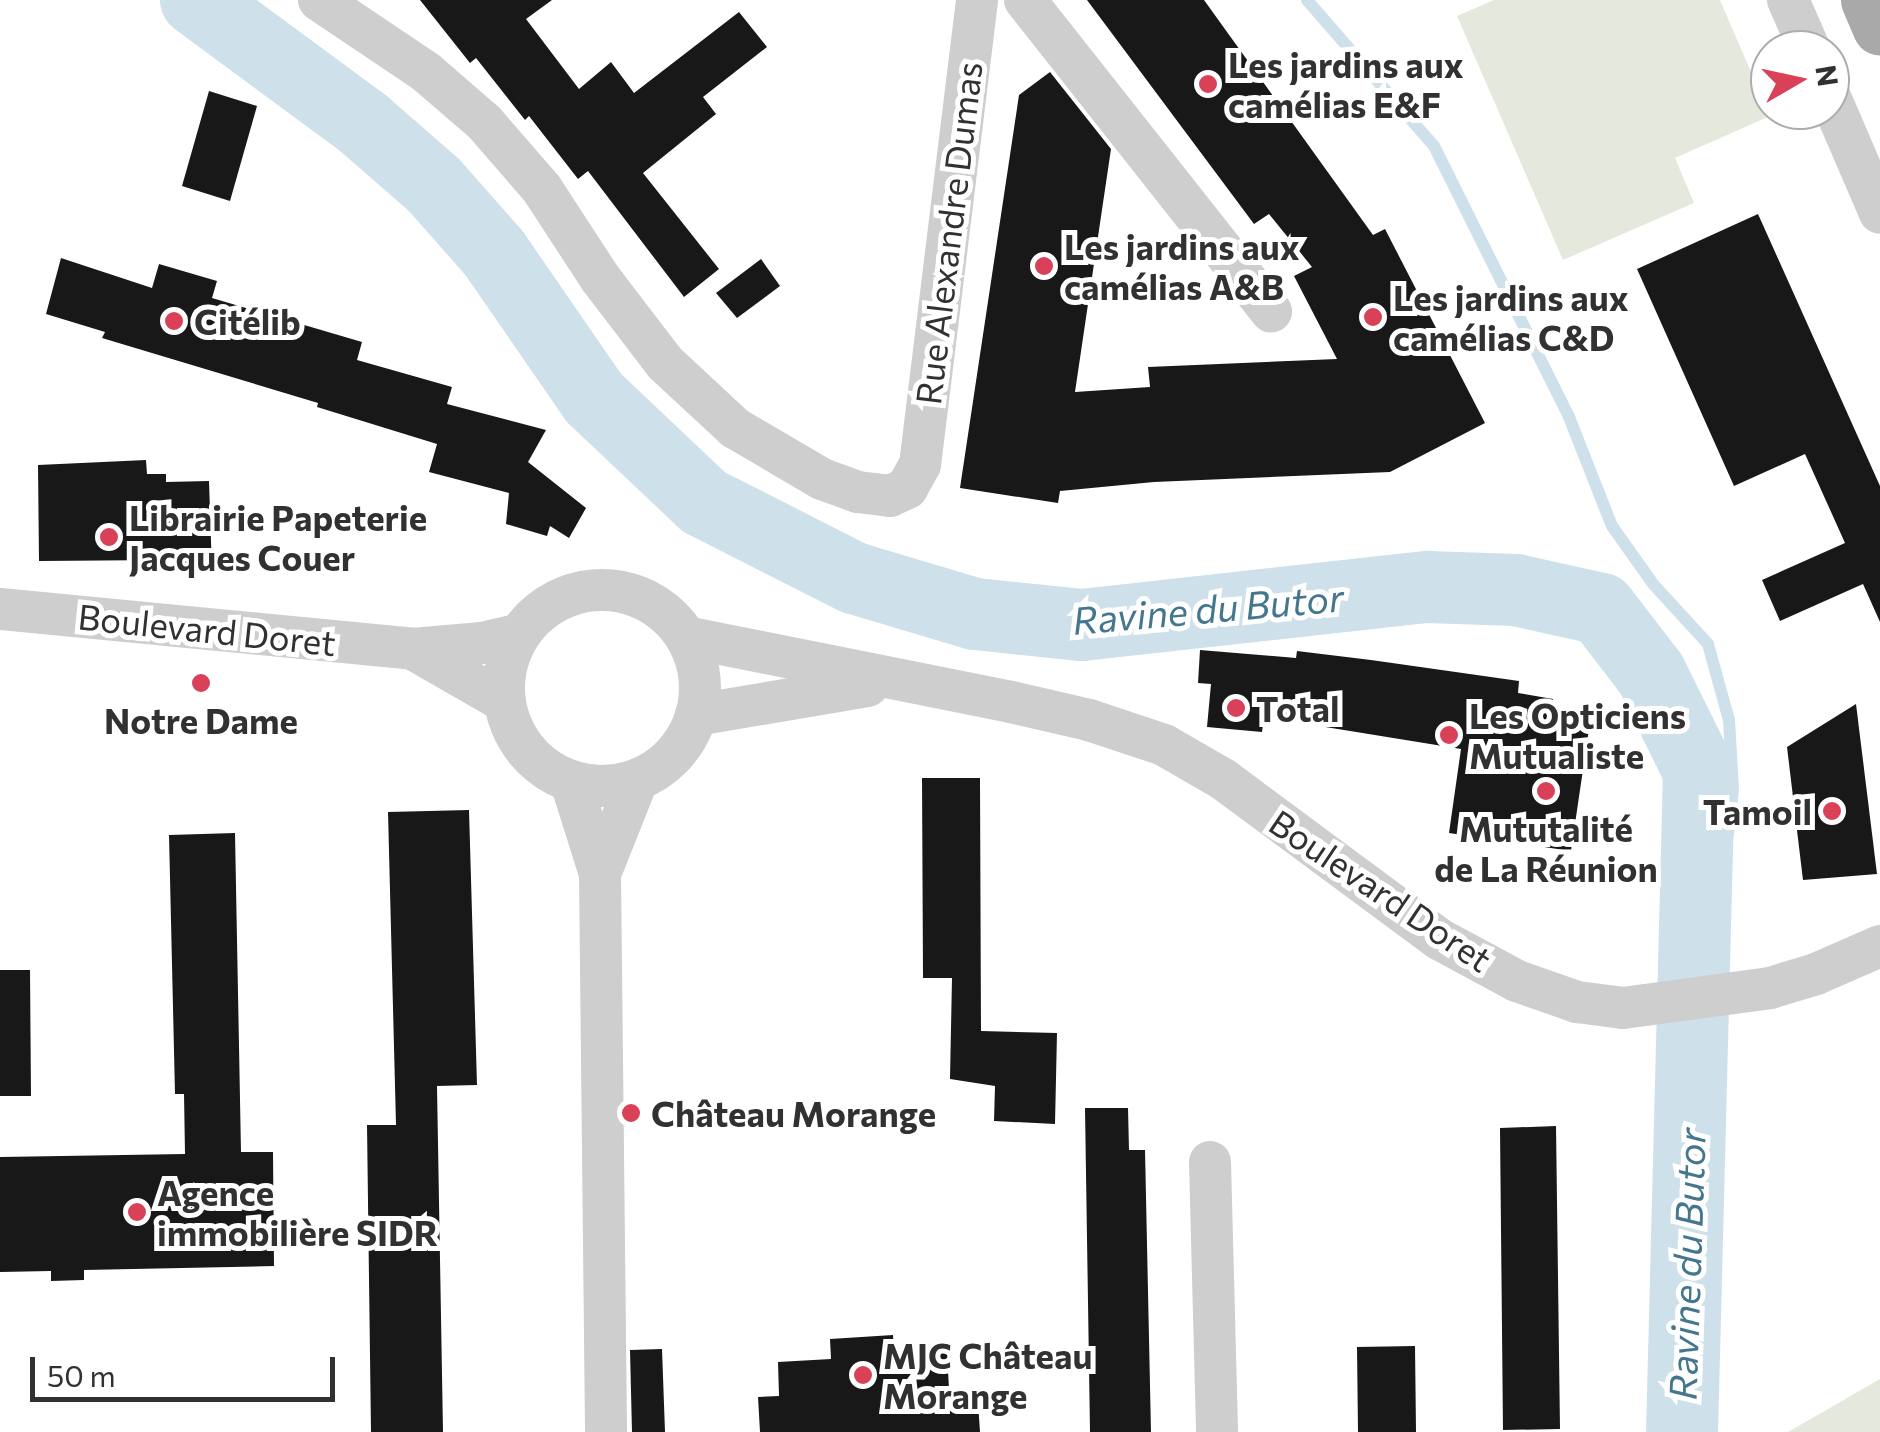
<!DOCTYPE html>
<html>
<head>
<meta charset="utf-8">
<style>
	body { margin:0 }
	#map { position:relative; width:1880px; height:1432px; overflow:hidden; background:#fff; font-family:Commissioner,sans-serif }
	div>[style] { position:absolute }
	[style*='--x'] { left:calc(var(--x)*1px); top:calc(var(--y)*1px); width:calc(var(--w)*1px); rotate:calc(var(--a)*1deg) }
	.green>* { inset:0; background:#e5e9dd }
	.stream>* { height:12px; margin:-6px; padding:0 6px; transform-origin:6px; border-radius:6px; background:#cee1ea }
	.river>* { height:72px; margin:-36px; padding:0 36px; transform-origin:36px; border-radius:36px; background:#cee1ea }
	.building>* { inset:0; background:#181818 }
	.minor>* { height:42px; margin:-21px; padding:0 21px; transform-origin:21px; border-radius:21px; background:#cecece }
	.minor>.ring { margin:-21px; padding:0; box-sizing:content-box; background:none; border:42px solid #cecece; border-radius:50% }
	.major>* { height:55px; margin:-27.5px; padding:0 27.5px; transform-origin:27.5px; border-radius:27.5px; background:#a9a9a9 }
	.dots>* { width:28px; height:28px; translate:-50% -50%; box-sizing:border-box; border:5px solid #fff; border-radius:50% }
	span { translate:-50% -50%; white-space:nowrap; text-align:center; line-height:1.15; -webkit-text-stroke:10px #fff; paint-order:stroke }
	.poi-label { font-size:35px; color:#313131; font-weight:700 }
	.left { translate:0 -50%; text-align:left }
	.right { translate:-100% -50%; text-align:right }
	.street-label { font-size:35px; color:#313131 }
	.water-label { font-size:38px; color:#44768e; font-style:italic }
	.north { position:absolute; left:1750px; top:30px; width:100px; height:100px; box-sizing:border-box; background:#fff; border:2px solid #adadad; border-radius:50%; rotate:81deg; font-size:28px; font-weight:700; line-height:40px; text-align:center; color:#313131 }
	.north::after { content:''; display:block; margin:auto; width:35px; height:45px; background:#d94158; clip-path:polygon(50% 0,100% 100%,50% 72%,0 100%) }
	.scale { position:absolute; left:30px; top:1357px; width:305px; height:45px; box-sizing:border-box; border:5px solid #313131; border-top:0; padding-left:12px; font-size:30px; line-height:35px; white-space:nowrap; color:#313131; -webkit-text-stroke:8px #fff; paint-order:stroke }
</style>
</head>
<body>
<div id="map">
	<div class="green">
		<i style="clip-path:polygon(1494px 0,1720px 0,1770px 116px,1675px 158px,1694px 203px,1563px 260px,1457px 16px)"></i>
		<i style="clip-path:polygon(1880px 1379px,1880px 1432px,1788px 1432px)"></i>
	</div>
	<div class="stream">
		<i style="--x:1307;--y:0;--w:194;--a:49"></i>
		<i style="--x:1434;--y:146;--w:303;--a:63.5"></i>
		<i style="--x:1569;--y:417;--w:117;--a:68.5"></i>
		<i style="--x:1612;--y:526;--w:72;--a:54.6"></i>
		<i style="--x:1654;--y:585;--w:80;--a:47.5"></i>
		<i style="--x:1708;--y:644;--w:79;--a:74.6"></i>
		<i style="--x:1729;--y:720;--w:69;--a:86.7"></i>
		<i style="--x:1733;--y:789;--w:45;--a:96.3"></i>
		<i style="--x:1728;--y:834;--w:76;--a:113.2"></i>
	</div>
	<div class="river">
		<i style="--x:196;--y:0;--w:209;--a:36.4"></i>
		<i style="--x:364;--y:124;--w:93;--a:41.1"></i>
		<i style="--x:434;--y:185;--w:91;--a:48.6"></i>
		<i style="--x:494;--y:253;--w:176;--a:55.4"></i>
		<i style="--x:594;--y:398;--w:151;--a:43.4"></i>
		<i style="--x:704;--y:502;--w:168;--a:26.9"></i>
		<i style="--x:854;--y:578;--w:126;--a:16.6"></i>
		<i style="--x:975;--y:614;--w:108;--a:5.9"></i>
		<i style="--x:1082;--y:625;--w:348;--a:-6.3"></i>
		<i style="--x:1428;--y:587;--w:88;--a:2"></i>
		<i style="--x:1516;--y:590;--w:87;--a:12.6"></i>
		<i style="--x:1601;--y:609;--w:82;--a:52.4"></i>
		<i style="--x:1651;--y:674;--w:108;--a:63.7"></i>
		<i style="--x:1699;--y:771;--w:661;--a:91.47"></i>
	</div>
	<div class="building">
		<i style="clip-path:polygon(420px 0,552px 0,526px 19px,579px 89px,611px 62px,634px 93px,739px 12px,767px 47px,703px 97px,716px 114px,643px 173px,719px 269px,684px 297px,588px 171px,578px 179px,529px 116px,525px 120px,476px 58px,470px 63px)"></i>
		<i style="clip-path:polygon(1087px 0,1204px 0,1373px 235px,1385px 229px,1485px 423px,1390px 472px,1154px 482px,1060px 491px,1058px 503px,960px 488px,1019px 95px,1050px 72px,1111px 149px,1075px 392px,1150px 387px,1148px 367px,1337px 359px,1294px 276px,1312px 267px,1269px 214px,1254px 224px)"></i>
		<i style="clip-path:polygon(209px 91px,257px 106px,230px 201px,182px 186px)"></i>
		<i style="clip-path:polygon(1758px 214px,1880px 486px,1880px 622px,1863px 584px,1780px 621px,1762px 580px,1845px 543px,1805px 454px,1734px 486px,1637px 269px)"></i>
		<i style="clip-path:polygon(61px 258px,152px 288px,159px 264px,217px 281px,212px 298px,362px 342px,357px 360px,452px 387px,447px 404px,546px 430px,528px 462px,586px 508px,569px 538px,550px 526px,547px 536px,506px 524px,509px 493px,429px 472px,437px 444px,317px 407px,318px 403px,102px 338px,105px 332px,46px 314px)"></i>
		<i style="clip-path:polygon(761px 259px,780px 286px,737px 318px,716px 293px)"></i>
		<i style="clip-path:polygon(146px 460px,147px 474px,166px 474px,166px 482px,209px 481px,212px 571px,165px 572px,165px 560px,39px 561px,38px 465px)"></i>
		<i style="clip-path:polygon(1200px 650px,1296px 658px,1297px 651px,1371px 660px,1519px 681px,1518px 693px,1553px 699px,1549px 723px,1589px 729px,1571px 851px,1449px 833px,1461px 749px,1264px 717px,1262px 732px,1207px 727px,1211px 684px,1198px 683px)"></i>
		<i style="clip-path:polygon(1856px 704px,1877px 874px,1803px 880px,1787px 747px)"></i>
		<i style="clip-path:polygon(922px 778px,980px 778px,981px 1031px,1057px 1033px,1055px 1124px,994px 1121px,995px 1086px,950px 1079px,952px 978px,923px 978px)"></i>
		<i style="clip-path:polygon(469px 810px,477px 1085px,437px 1086px,443px 1432px,371px 1432px,367px 1125px,396px 1125px,388px 812px)"></i>
		<i style="clip-path:polygon(235px 833px,241px 1152px,273px 1152px,274px 1266px,84px 1270px,84px 1280px,51px 1281px,51px 1271px,0 1272px,0 1157px,185px 1154px,184px 1094px,175px 1094px,169px 835px)"></i>
		<i style="clip-path:polygon(0 970px,30px 970px,31px 1096px,0 1096px)"></i>
		<i style="clip-path:polygon(1085px 1108px,1128px 1108px,1129px 1150px,1145px 1150px,1151px 1432px,1090px 1432px)"></i>
		<i style="clip-path:polygon(1556px 1126px,1560px 1429px,1503px 1430px,1500px 1128px)"></i>
		<i style="clip-path:polygon(893px 1335px,894px 1355px,947px 1352px,949px 1389px,977px 1387px,980px 1432px,760px 1432px,758px 1397px,779px 1396px,778px 1362px,831px 1359px,830px 1339px)"></i>
		<i style="clip-path:polygon(1415px 1346px,1416px 1432px,1358px 1432px,1357px 1347px)"></i>
		<i style="clip-path:polygon(662px 1349px,665px 1432px,632px 1432px,630px 1350px)"></i>
	</div>
	<div class="minor">
		<i style="--x:319;--y:0;--w:129;--a:33.9"></i>
		<i style="--x:426;--y:72;--w:77;--a:40.8"></i>
		<i style="--x:484;--y:122;--w:89;--a:49.1"></i>
		<i style="--x:542;--y:189;--w:106;--a:56.9"></i>
		<i style="--x:600;--y:278;--w:107;--a:52.6"></i>
		<i style="--x:665;--y:363;--w:96;--a:42.9"></i>
		<i style="--x:735;--y:428;--w:101;--a:30.4"></i>
		<i style="--x:822;--y:479;--w:38;--a:20"></i>
		<i style="--x:858;--y:492;--w:32;--a:7"></i>
		<i style="--x:890;--y:496;--w:19;--a:-25"></i>
		<i style="--x:907;--y:488;--w:26;--a:-61"></i>
		<i style="--x:920;--y:465;--w:468;--a:-83"></i>
		<i style="--x:1025;--y:0;--w:397;--a:51.7"></i>
		<i style="--x:1788;--y:0;--w:55;--a:66.3"></i>
		<i style="--x:1830;--y:97;--w:126;--a:66.7"></i>
		<i class="ring" style="left:504px;top:590px;width:154px;height:154px"></i>
		<i style="--x:0;--y:609;--w:415;--a:5.5"></i>
		<i style="--x:413;--y:649;--w:69;--a:-5"></i>
		<i style="--x:482;--y:643;--w:39;--a:-13"></i>
		<i style="--x:686;--y:637;--w:331;--a:11.3"></i>
		<i style="--x:1011;--y:702;--w:80;--a:13"></i>
		<i style="--x:1089;--y:720;--w:79;--a:18.4"></i>
		<i style="--x:1164;--y:745;--w:68;--a:30"></i>
		<i style="--x:1223;--y:779;--w:269;--a:36.5"></i>
		<i style="--x:1439;--y:939;--w:89;--a:28.3"></i>
		<i style="--x:1517;--y:981;--w:64;--a:19.3"></i>
		<i style="--x:1577;--y:1002;--w:46;--a:7.4"></i>
		<i style="--x:1623;--y:1008;--w:148;--a:-7.7"></i>
		<i style="--x:1770;--y:988;--w:48;--a:-16.9"></i>
		<i style="--x:1816;--y:974;--w:70;--a:-23.6"></i>
		<i style="--x:413;--y:649;--w:106;--a:29.9"></i>
		<i style="--x:696;--y:715;--w:174;--a:-9.6"></i>
		<i style="--x:571;--y:782;--w:96;--a:72.5"></i>
		<i style="--x:600;--y:874;--w:558;--a:89.38"></i>
		<i style="--x:600;--y:874;--w:100;--a:-68.3"></i>
		<i style="--x:1210;--y:1162;--w:270;--a:88.5"></i>
	</div>
	<div class="major">
		<i style="--x:1868;--y:0;--w:30;--a:67"></i>
	</div>
	<div class="dots">
		<i style="left:1208px;top:84px;background:#d94158"></i>
		<i style="left:1044px;top:266px;background:#d94158"></i>
		<i style="left:1373px;top:317px;background:#d94158"></i>
		<i style="left:174px;top:321px;background:#d94158"></i>
		<i style="left:109px;top:537px;background:#d94158"></i>
		<i style="left:201px;top:683px;background:#d94158"></i>
		<i style="left:1236px;top:708px;background:#d94158"></i>
		<i style="left:1449px;top:735px;background:#d94158"></i>
		<i style="left:1546px;top:791px;background:#d94158"></i>
		<i style="left:1832px;top:811px;background:#d94158"></i>
		<i style="left:631px;top:1113px;background:#d94158"></i>
		<i style="left:137px;top:1212px;background:#d94158"></i>
		<i style="left:863px;top:1375px;background:#d94158"></i>
	</div>
	<div class="poi-label">
		<span class="left" style="left:1228px;top:84px">Les jardins aux<br>camélias E&amp;F</span>
		<span class="left" style="left:1064px;top:266px">Les jardins aux<br>camélias A&amp;B</span>
		<span class="left" style="left:1393px;top:317px">Les jardins aux<br>camélias C&amp;D</span>
		<span class="left" style="left:194px;top:321px">Citélib</span>
		<span class="left" style="left:129px;top:537px">Librairie Papeterie<br>Jacques Couer</span>
		<span class="left" style="left:1256px;top:708px">Total</span>
		<span class="left" style="left:1469px;top:735px">Les Opticiens<br>Mutualiste</span>
		<span style="left:201px;top:720px">Notre Dame</span>
		<span class="right" style="left:1812px;top:811px">Tamoil</span>
		<span style="left:1546px;top:848px">Mututalité<br>de La Réunion</span>
		<span class="left" style="left:651px;top:1113px">Château Morange</span>
		<span class="left" style="left:157px;top:1212px">Agence<br>immobilière SIDR</span>
		<span class="left" style="left:883px;top:1375px">MJC Château<br>Morange</span>
	</div>
	<div class="street-label">
		<span style="left:948px;top:233px;rotate:-83deg">Rue Alexandre Dumas</span>
		<span style="left:207px;top:629px;rotate:6deg">Boulevard Doret</span>
		<span style="left:1381px;top:890px;rotate:34deg">Boulevard Doret</span>
	</div>
	<div class="water-label">
		<span style="left:1208px;top:608px;rotate:-5deg">Ravine du Butor</span>
		<span style="left:1686px;top:1264px;rotate:-88deg">Ravine du Butor</span>
	</div>
	<div class="north">N</div>
	<div class="scale">50 m</div>
</div>
</body>
</html>
